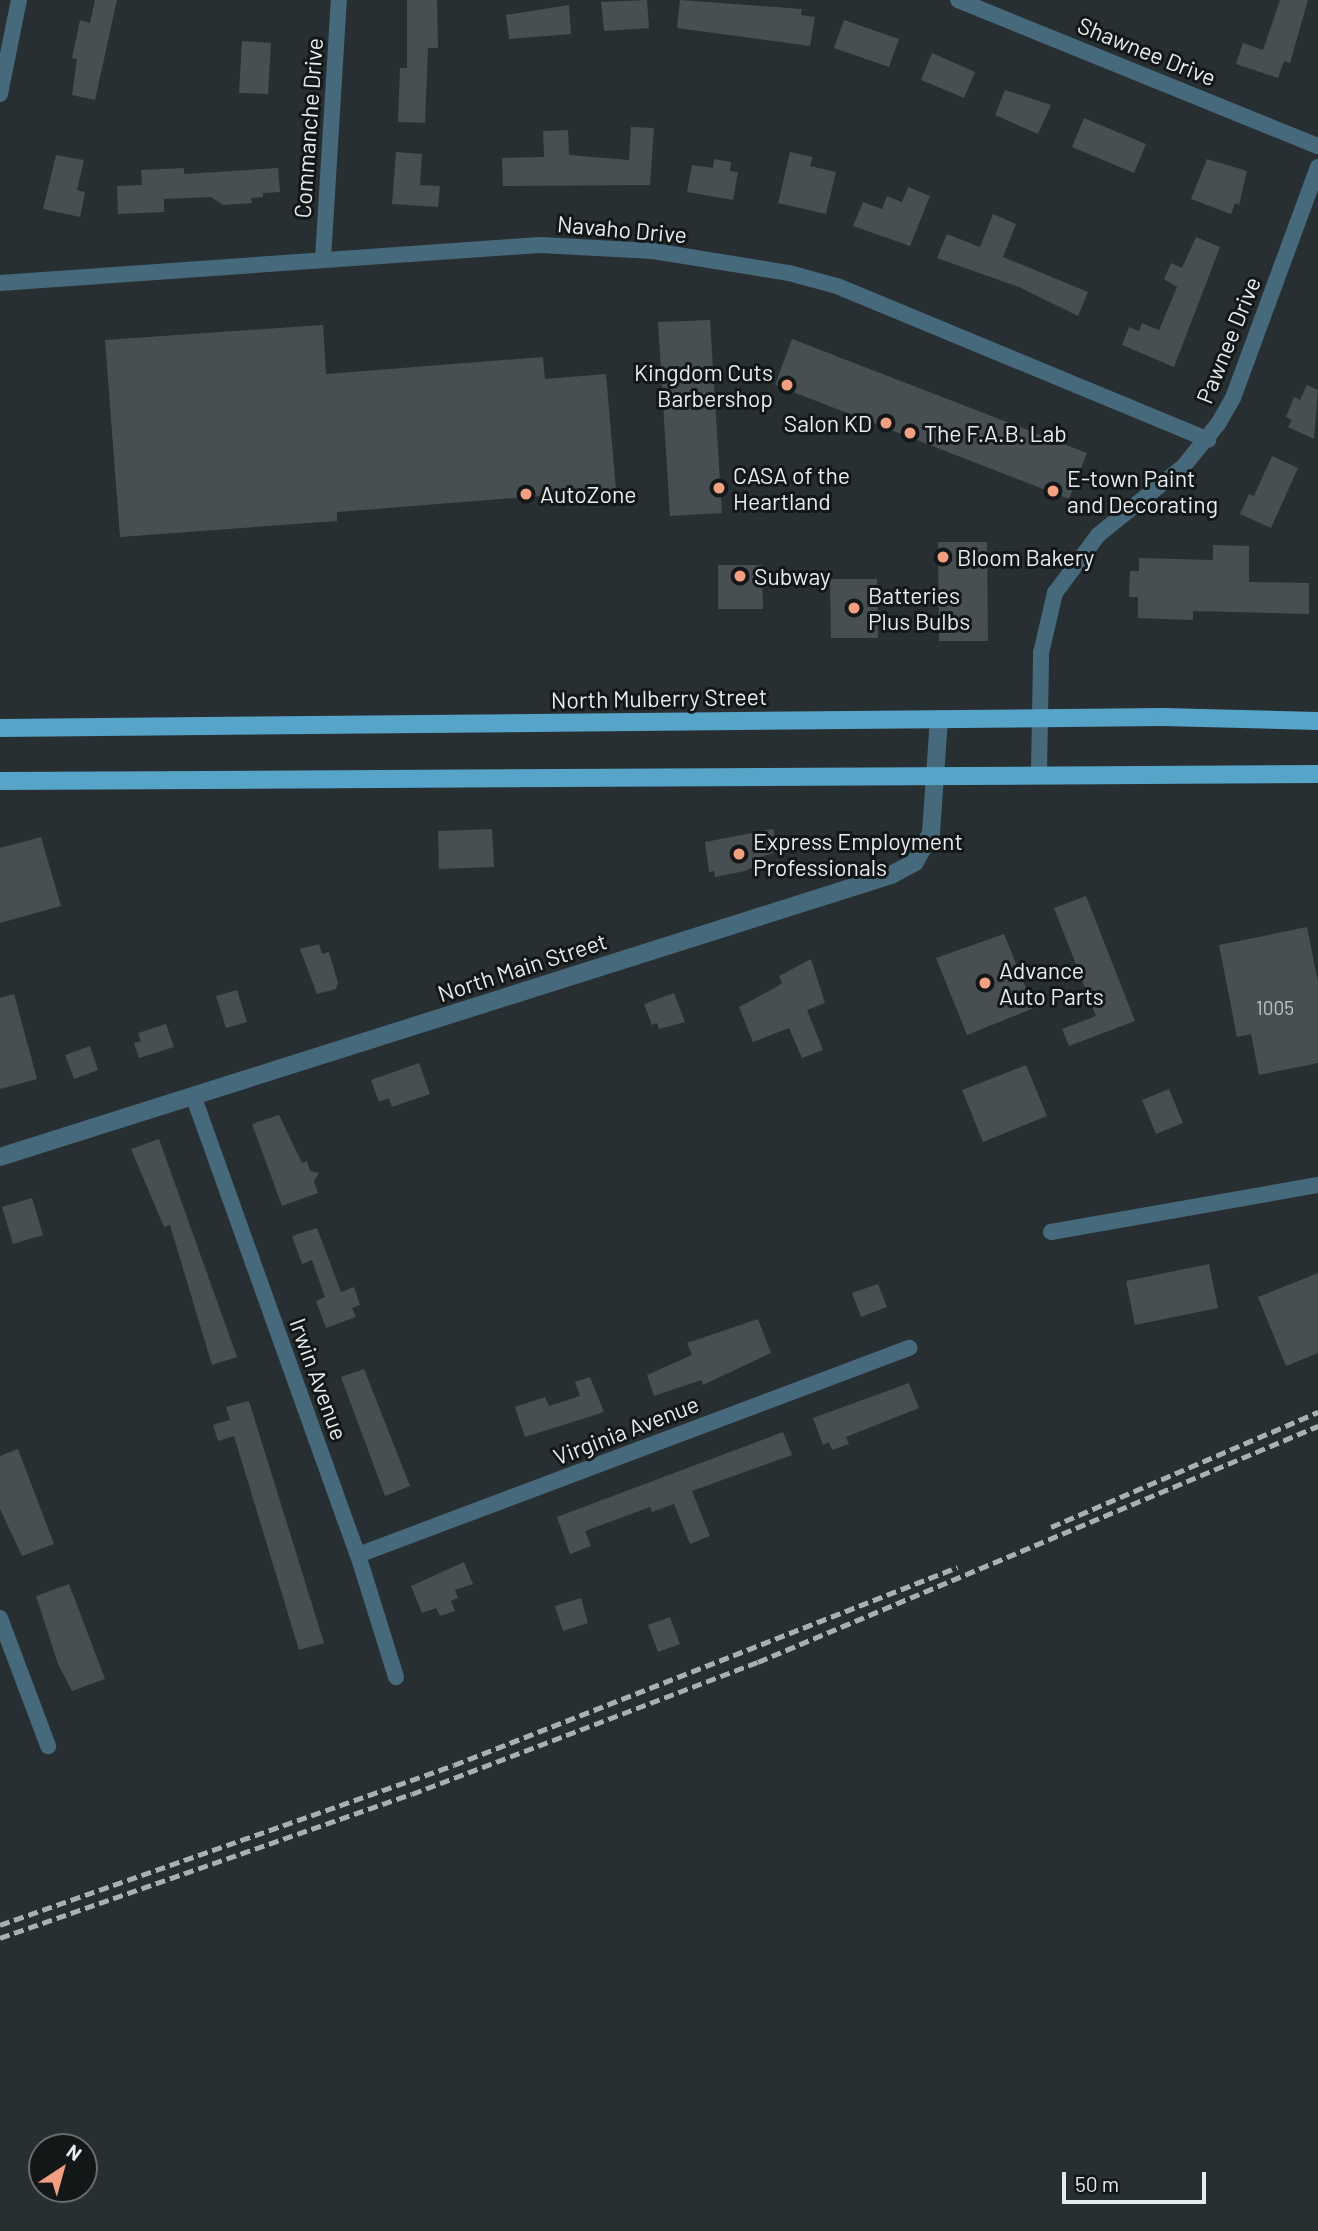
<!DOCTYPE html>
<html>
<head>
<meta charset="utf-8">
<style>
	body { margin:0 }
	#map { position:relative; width:1318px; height:2231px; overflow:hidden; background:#282f33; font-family:Barlow,sans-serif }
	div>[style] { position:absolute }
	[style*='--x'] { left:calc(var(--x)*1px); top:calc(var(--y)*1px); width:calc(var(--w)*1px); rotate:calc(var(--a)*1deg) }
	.building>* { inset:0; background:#474f53 }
	.minor>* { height:16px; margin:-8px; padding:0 8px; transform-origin:8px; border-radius:8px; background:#466a7b }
	.tertiary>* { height:18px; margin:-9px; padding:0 9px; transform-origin:9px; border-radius:9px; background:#466a7b }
	.primary>* { height:18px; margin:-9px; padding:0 9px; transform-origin:9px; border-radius:9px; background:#56a4c8 }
	.rail>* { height:5px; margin-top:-2.5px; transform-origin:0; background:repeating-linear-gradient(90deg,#a9afb2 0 10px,transparent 0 15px) }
	.dots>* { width:19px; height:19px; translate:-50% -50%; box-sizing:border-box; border:4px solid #141718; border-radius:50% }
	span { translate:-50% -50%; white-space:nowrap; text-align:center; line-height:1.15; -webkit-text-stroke:6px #141718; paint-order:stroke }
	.number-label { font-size:19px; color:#bec4c6 }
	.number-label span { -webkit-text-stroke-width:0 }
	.street-label { font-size:23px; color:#e6ebed }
	.poi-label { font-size:23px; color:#e6ebed }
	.right { translate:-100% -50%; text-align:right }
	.left { translate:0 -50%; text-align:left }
	.north { position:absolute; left:28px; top:2133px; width:70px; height:70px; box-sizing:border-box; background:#141718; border:2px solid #686c6d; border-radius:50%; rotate:36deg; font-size:19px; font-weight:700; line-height:28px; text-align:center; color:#e6ebed }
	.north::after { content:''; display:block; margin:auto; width:24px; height:32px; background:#f2a081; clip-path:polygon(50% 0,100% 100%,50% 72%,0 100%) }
	.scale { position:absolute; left:1062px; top:2172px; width:144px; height:32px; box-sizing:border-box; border:4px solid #e6ebed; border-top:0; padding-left:9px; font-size:21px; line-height:24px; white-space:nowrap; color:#e6ebed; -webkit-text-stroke:5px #141718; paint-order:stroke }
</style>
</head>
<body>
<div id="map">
	<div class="building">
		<i style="clip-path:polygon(95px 0,117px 0,95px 100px,72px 95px,77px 59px,72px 58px,80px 20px,90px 23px)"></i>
		<i style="clip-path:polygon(407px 0,437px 0,438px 48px,428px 48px,425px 123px,398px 122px,400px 68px,407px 68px)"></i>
		<i style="clip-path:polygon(647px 0,649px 28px,604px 31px,601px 2px)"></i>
		<i style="clip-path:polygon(680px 0,802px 9px,801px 15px,815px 17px,810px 46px,677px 28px)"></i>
		<i style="clip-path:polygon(1280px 0,1308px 0,1290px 63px,1284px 61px,1278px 78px,1236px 64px,1243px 43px,1263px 50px)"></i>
		<i style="clip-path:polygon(569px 5px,571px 34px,509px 39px,506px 15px)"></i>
		<i style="clip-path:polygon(844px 20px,899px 39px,889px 67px,834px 48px)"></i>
		<i style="clip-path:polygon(242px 41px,271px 43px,268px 94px,239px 93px)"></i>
		<i style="clip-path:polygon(932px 53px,975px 72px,964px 98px,921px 80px)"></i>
		<i style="clip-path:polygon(1005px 90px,1051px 105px,1038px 134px,995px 115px)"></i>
		<i style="clip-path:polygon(1084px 118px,1146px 144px,1134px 173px,1072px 147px)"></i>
		<i style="clip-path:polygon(631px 127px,654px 128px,650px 185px,503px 186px,502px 158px,544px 157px,543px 131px,568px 130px,569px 155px,629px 160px)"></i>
		<i style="clip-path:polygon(396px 152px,422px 154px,420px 185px,440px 186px,438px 207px,392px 204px)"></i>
		<i style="clip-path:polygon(790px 152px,813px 157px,810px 166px,836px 172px,826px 214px,778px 203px)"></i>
		<i style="clip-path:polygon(56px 155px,84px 160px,77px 190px,85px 192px,80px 217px,43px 209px)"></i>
		<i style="clip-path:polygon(714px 159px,731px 162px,730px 171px,738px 172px,733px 200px,687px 192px,692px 165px,713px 168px)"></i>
		<i style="clip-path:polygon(1207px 159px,1247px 171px,1239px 205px,1235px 203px,1231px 214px,1191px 199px)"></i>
		<i style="clip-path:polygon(184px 168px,184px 174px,278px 168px,280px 192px,263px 193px,263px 197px,251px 198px,252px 203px,223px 205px,211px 197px,164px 199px,164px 212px,118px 214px,117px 186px,142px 185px,141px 170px)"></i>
		<i style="clip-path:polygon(908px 187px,930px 196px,910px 246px,853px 226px,863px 202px,882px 209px,887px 196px,902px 202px)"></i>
		<i style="clip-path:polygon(993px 214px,1016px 224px,1003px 257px,1088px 292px,1078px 316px,1019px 287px,937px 258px,947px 234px,980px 247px)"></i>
		<i style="clip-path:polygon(1196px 237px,1220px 247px,1174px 367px,1122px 345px,1129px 327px,1139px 331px,1142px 323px,1159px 330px,1177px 287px,1164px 279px,1171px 263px,1182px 268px)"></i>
		<i style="clip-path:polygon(710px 320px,722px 513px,670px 516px,658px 322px)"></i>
		<i style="clip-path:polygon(323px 325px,326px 374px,543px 357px,545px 379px,606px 374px,616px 490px,337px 512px,337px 521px,120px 537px,105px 340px)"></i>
		<i style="clip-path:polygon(792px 339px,1087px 453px,1069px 499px,775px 385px)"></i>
		<i style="clip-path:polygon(1307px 385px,1318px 390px,1314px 439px,1288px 427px,1292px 420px,1286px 417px,1294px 397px,1300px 400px)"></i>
		<i style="clip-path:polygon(1272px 456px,1298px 468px,1271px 528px,1240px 514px,1249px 494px,1254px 496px)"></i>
		<i style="clip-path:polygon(938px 542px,987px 542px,988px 641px,939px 641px)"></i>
		<i style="clip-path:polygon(1213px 545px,1249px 546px,1249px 582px,1309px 583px,1309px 614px,1193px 611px,1193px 620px,1138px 618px,1138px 597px,1129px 597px,1130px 571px,1139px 571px,1139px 558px,1213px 560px)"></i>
		<i style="clip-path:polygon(718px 565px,762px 565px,763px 609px,718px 609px)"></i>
		<i style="clip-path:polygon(830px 579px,877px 579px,878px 638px,831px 638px)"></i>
		<i style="clip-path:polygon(492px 829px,494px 867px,439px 869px,438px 831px)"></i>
		<i style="clip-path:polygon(773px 829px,780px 851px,757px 858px,759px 864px,745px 871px,715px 877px,714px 871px,709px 872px,705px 842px)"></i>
		<i style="clip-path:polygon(41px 837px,61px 906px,0 923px,0 848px)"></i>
		<i style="clip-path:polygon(1086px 896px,1135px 1021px,1069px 1046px,1062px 1029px,1096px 1016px,1054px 908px)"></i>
		<i style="clip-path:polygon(1307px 927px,1318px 982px,1318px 1063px,1259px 1075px,1251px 1034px,1237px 1037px,1219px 945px)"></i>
		<i style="clip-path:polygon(1004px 934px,1034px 1008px,967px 1035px,936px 958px)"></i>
		<i style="clip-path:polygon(319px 944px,322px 954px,329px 952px,338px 983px,336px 989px,317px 994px,300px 949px)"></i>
		<i style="clip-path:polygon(811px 959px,825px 1003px,807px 1010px,823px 1050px,802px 1058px,789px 1028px,753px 1042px,739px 1007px,773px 989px,782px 983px,779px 976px)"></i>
		<i style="clip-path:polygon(237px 990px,247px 1022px,226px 1028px,216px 996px)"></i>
		<i style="clip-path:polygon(674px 993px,685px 1022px,659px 1029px,657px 1023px,652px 1025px,644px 1004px)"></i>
		<i style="clip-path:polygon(14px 994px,37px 1079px,0 1089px,0 998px)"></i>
		<i style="clip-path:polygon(166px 1024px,174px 1047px,139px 1058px,134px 1043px,141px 1041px,138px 1033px)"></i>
		<i style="clip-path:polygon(90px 1046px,98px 1070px,74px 1079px,65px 1055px)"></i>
		<i style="clip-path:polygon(419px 1063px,430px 1094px,392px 1107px,389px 1098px,379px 1102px,371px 1080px)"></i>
		<i style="clip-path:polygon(1026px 1065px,1047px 1116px,983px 1142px,962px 1090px)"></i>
		<i style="clip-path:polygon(1169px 1089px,1183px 1123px,1156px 1134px,1142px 1100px)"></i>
		<i style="clip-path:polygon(279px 1115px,302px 1163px,307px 1161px,310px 1171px,319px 1173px,314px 1181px,318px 1193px,282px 1206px,252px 1124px)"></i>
		<i style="clip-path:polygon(159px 1139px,237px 1357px,212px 1365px,170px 1225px,164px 1227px,131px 1149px)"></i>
		<i style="clip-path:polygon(32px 1198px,43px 1235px,13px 1244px,2px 1207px)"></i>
		<i style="clip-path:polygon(317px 1228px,341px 1292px,354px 1287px,360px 1305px,352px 1308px,356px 1317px,326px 1328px,316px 1301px,325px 1297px,312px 1260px,302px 1264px,292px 1236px)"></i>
		<i style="clip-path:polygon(1209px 1264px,1218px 1308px,1135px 1325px,1126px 1281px)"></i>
		<i style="clip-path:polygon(1318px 1273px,1318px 1353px,1286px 1366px,1258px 1297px)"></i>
		<i style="clip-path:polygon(878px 1284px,887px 1307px,861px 1317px,852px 1293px)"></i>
		<i style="clip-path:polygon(758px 1319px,771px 1353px,703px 1385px,701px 1380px,654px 1396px,647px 1375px,692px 1355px,687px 1343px)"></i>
		<i style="clip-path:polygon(364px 1369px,410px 1486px,385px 1496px,341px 1377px)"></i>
		<i style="clip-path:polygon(590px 1377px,604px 1412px,525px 1437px,515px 1407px,545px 1397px,549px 1406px,580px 1396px,575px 1382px)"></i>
		<i style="clip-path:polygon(909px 1383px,919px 1408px,846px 1437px,849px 1444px,832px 1450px,829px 1442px,823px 1445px,813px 1418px)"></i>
		<i style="clip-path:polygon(249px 1401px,324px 1643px,299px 1650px,234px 1436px,218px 1441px,213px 1425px,230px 1420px,226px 1407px)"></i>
		<i style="clip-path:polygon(783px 1432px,792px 1455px,692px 1491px,710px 1536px,690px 1544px,674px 1504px,652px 1512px,650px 1507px,585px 1531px,591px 1546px,570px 1554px,557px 1517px)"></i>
		<i style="clip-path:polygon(18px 1449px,54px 1544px,22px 1556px,0 1509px,0 1456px)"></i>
		<i style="clip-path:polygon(464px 1562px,473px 1584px,455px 1590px,458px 1598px,451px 1601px,455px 1611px,440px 1616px,436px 1608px,422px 1613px,411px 1586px)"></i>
		<i style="clip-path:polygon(69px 1584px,105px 1679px,72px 1691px,58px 1664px,36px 1596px)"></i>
		<i style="clip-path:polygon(581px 1598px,588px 1623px,563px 1631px,555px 1606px)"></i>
		<i style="clip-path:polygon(670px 1617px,680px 1644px,658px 1652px,648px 1625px)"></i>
	</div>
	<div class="minor">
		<i style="--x:958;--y:0;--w:388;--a:22.1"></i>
		<i style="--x:0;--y:94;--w:96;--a:-78.6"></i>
		<i style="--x:323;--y:259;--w:259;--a:-86.5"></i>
		<i style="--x:0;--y:283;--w:541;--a:-4.03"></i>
		<i style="--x:540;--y:245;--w:113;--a:3"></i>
		<i style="--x:653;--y:251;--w:138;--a:9.2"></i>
		<i style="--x:789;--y:273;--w:50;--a:15.2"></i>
		<i style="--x:837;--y:286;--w:402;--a:22.5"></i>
		<i style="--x:1039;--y:773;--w:120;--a:-89"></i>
		<i style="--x:1041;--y:653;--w:62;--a:-76.9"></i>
		<i style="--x:1055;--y:593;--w:72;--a:-53.4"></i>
		<i style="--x:1098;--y:535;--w:109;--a:-38.7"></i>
		<i style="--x:1183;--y:467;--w:55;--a:-50.9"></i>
		<i style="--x:1218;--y:424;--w:30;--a:-60"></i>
		<i style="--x:1233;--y:398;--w:246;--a:-69.8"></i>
		<i style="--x:194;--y:1098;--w:486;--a:70.3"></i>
		<i style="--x:358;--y:1555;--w:128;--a:72.7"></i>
		<i style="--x:1051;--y:1232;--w:271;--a:-10"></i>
		<i style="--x:358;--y:1555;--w:589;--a:-20.59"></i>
		<i style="--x:0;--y:1618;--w:137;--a:69.4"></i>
	</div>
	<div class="tertiary">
		<i style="--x:0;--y:1157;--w:935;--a:-17.56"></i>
		<i style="--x:891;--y:875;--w:27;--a:-28"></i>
		<i style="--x:915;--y:862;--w:33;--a:-61"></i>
		<i style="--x:931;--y:833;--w:114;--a:-86"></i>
	</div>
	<div class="primary">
		<i style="--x:0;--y:728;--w:1163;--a:-0.54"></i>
		<i style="--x:1163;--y:717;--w:155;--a:1.5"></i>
		<i style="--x:0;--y:781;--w:1318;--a:-0.3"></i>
	</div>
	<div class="rail">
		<i style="--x:1051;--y:1527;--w:291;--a:-23.3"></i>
		<i style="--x:0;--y:1925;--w:481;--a:-19.4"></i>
		<i style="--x:454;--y:1765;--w:541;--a:-21.45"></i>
		<i style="--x:0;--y:1938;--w:436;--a:-19.3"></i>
		<i style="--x:412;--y:1794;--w:370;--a:-20.9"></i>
		<i style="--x:758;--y:1662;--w:608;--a:-22.85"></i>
	</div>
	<div class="dots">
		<i style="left:787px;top:385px;background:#f2a081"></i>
		<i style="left:886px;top:423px;background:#f2a081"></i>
		<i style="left:910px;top:433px;background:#f2a081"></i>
		<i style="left:719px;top:488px;background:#f2a081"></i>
		<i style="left:1053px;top:491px;background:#f2a081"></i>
		<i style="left:526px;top:494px;background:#f2a081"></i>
		<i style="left:943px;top:557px;background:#f2a081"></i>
		<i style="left:740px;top:576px;background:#f2a081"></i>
		<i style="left:854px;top:608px;background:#f2a081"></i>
		<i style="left:739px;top:854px;background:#f2a081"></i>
		<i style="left:985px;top:983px;background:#f2a081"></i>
	</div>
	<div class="number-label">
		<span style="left:1275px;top:1008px">1005</span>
	</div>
	<div class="street-label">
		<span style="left:1147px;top:51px;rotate:22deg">Shawnee Drive</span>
		<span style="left:308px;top:128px;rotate:-86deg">Commanche Drive</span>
		<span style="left:622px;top:229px;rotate:5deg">Navaho Drive</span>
		<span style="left:1228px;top:340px;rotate:-68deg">Pawnee Drive</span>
		<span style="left:659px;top:698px;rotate:-1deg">North Mulberry Street</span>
		<span style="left:522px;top:967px;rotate:-18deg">North Main Street</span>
		<span style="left:319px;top:1379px;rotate:70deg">Irwin Avenue</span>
		<span style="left:626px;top:1430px;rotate:-21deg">Virginia Avenue</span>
	</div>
	<div class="poi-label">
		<span class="right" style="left:773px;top:385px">Kingdom Cuts<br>Barbershop</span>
		<span class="right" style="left:872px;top:423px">Salon KD</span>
		<span class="left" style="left:924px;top:433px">The F.A.B. Lab</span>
		<span class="left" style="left:733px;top:488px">CASA of the<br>Heartland</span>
		<span class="left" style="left:1067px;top:491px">E-town Paint<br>and Decorating</span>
		<span class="left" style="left:540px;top:494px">AutoZone</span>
		<span class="left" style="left:957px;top:557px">Bloom Bakery</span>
		<span class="left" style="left:754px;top:576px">Subway</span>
		<span class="left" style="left:868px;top:608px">Batteries<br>Plus Bulbs</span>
		<span class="left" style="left:753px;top:854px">Express Employment<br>Professionals</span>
		<span class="left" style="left:999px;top:983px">Advance<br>Auto Parts</span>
	</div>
	<div class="north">N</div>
	<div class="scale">50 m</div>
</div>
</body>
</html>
